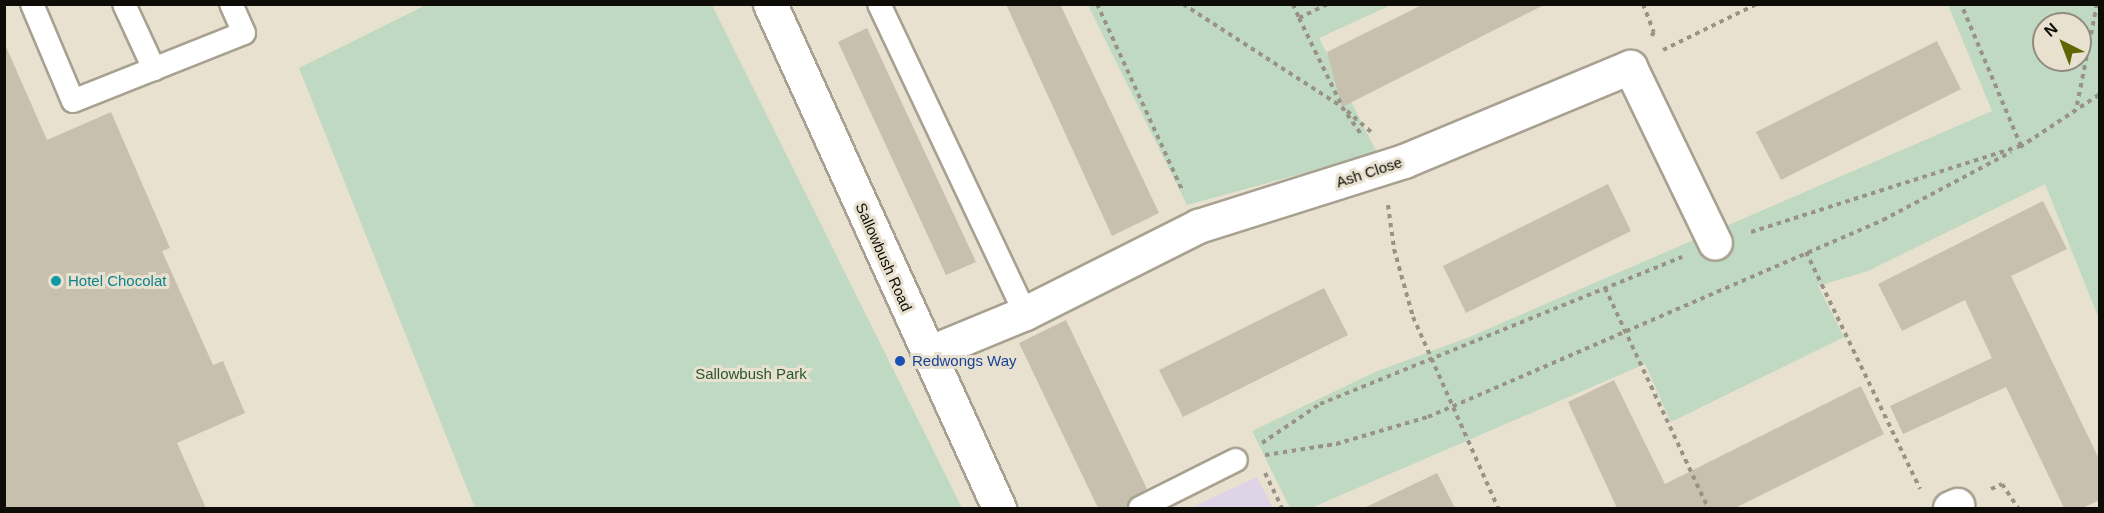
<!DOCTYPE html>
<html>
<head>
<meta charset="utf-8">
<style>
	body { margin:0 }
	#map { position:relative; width:2104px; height:513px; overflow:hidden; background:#e9e1d0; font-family:Helvetica,sans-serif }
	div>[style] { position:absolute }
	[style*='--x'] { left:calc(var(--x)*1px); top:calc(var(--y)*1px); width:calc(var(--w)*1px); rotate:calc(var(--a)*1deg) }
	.commercial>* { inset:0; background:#dfd3e7 }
	.green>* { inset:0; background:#c0d9c2 }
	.building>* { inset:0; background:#c7c0af }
	.path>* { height:4px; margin-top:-2px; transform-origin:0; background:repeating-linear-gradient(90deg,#999386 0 4.5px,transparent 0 9px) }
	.roads { filter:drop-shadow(2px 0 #a8a090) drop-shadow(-2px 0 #a8a090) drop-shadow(0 2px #a8a090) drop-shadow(0 -2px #a8a090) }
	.lane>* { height:22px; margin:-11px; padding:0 11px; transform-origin:11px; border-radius:11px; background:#fff }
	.street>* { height:33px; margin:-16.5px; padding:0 16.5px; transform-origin:16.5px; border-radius:16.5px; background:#fff }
	.secondary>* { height:33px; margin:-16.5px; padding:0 16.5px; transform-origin:16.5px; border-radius:16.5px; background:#fff }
	.dots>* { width:16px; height:16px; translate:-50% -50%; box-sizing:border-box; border:3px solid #e9e1d0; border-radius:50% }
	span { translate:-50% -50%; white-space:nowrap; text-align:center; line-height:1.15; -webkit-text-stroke:6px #e9e1d0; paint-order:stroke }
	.street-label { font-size:15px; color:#0e0c06 }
	.culture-label { font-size:15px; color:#0d838f }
	.left { translate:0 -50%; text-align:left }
	.transit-label { font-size:15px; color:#164399 }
	.park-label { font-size:15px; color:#28562f }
	.frame { position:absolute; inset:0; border:6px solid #0e0c06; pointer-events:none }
	.north { position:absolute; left:2032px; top:12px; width:60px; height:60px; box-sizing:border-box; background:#e9e1d0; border:2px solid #918c7f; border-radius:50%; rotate:318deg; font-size:16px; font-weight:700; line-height:24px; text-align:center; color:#0e0c06 }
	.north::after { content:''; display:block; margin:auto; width:21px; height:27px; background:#5f6604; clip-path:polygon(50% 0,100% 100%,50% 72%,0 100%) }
</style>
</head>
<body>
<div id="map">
	<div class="commercial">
		<i style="clip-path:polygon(1257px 477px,1273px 508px,1190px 508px)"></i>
	</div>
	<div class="green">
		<i style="clip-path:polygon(428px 4px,712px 5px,962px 508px,475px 508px,299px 68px)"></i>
		<i style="clip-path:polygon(1088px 5px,1391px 5px,1319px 38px,1377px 153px,1187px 205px)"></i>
		<i style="clip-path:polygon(evenodd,1948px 5px,2099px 5px,2099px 319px,2045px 184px,1868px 271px,1818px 286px,1844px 337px,1671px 422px,1645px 364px,1311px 508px,1290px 508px,1252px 431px,1375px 372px,1467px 338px,1992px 111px,1948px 5px,2044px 24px,2080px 24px,2080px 60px,2044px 60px,2044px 24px)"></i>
	</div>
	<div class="building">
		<i style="clip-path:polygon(1006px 4px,1060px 4px,1159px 213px,1112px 236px)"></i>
		<i style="clip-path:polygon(1424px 4px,1546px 4px,1342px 107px,1327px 52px)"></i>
		<i style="clip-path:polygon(867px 28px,976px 262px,946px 275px,838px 42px)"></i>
		<i style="clip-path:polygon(1937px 41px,1961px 89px,1781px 180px,1756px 132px)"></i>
		<i style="clip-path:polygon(4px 42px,47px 140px,111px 112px,170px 248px,162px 251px,213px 365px,223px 361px,245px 413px,177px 443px,206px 508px,4px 508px)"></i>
		<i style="clip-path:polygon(1608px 184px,1631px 231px,1466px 313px,1443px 266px)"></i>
		<i style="clip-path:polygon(2043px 201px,2067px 249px,2011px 276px,2100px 461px,2100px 500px,2082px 508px,2064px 508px,2006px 387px,1903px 434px,1890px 406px,1992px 358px,1965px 300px,1902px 331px,1878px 284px)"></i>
		<i style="clip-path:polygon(1324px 288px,1348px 335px,1183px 417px,1159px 370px)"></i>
		<i style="clip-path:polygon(1066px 320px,1147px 489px,1129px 500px,1127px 508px,1098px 508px,1019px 343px)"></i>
		<i style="clip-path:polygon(1614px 380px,1665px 484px,1861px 386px,1884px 434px,1735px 508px,1617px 508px,1568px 402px)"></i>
		<i style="clip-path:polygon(1437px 473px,1455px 508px,1364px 508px)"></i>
	</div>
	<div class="path">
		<i style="--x:1097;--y:4;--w:207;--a:65.4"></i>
		<i style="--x:1183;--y:4;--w:189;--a:32.9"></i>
		<i style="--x:1342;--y:107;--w:35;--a:55"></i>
		<i style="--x:1293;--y:4;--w:15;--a:67"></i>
		<i style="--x:1299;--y:18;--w:32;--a:-26"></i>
		<i style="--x:1643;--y:4;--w:30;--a:69"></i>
		<i style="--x:1654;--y:32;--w:6;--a:121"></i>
		<i style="--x:1299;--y:18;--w:98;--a:64"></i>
		<i style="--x:1663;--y:50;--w:105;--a:-26.1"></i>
		<i style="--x:2077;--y:105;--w:103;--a:-78.8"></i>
		<i style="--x:1347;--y:111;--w:32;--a:41"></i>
		<i style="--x:2020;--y:147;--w:96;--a:-33.5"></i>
		<i style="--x:1388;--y:205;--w:44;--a:82.2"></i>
		<i style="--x:1394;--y:249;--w:71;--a:74.4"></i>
		<i style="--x:1413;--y:317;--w:209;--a:66"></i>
		<i style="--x:1751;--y:232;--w:283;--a:-17.7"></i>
		<i style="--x:2021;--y:146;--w:154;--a:-112.9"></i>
		<i style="--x:1806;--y:252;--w:263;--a:64.3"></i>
		<i style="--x:1605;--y:288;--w:243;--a:64.9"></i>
		<i style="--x:1262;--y:443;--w:70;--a:-33.9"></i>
		<i style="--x:1320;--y:404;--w:391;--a:-22.1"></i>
		<i style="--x:1265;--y:455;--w:72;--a:-8.8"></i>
		<i style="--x:1336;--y:444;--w:96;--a:-16.4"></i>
		<i style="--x:1428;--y:417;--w:496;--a:-23.4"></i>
		<i style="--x:1883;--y:220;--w:145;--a:-28"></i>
		<i style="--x:1265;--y:473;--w:39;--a:64"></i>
		<i style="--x:1991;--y:489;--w:12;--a:-24"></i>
		<i style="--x:2002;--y:484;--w:29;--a:56"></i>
	</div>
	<div class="roads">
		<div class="lane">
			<i style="--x:32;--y:4;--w:105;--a:67.1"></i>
			<i style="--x:73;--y:101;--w:184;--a:-21.7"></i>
			<i style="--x:244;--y:33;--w:32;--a:-114"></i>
			<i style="--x:124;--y:4;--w:72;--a:65.2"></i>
			<i style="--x:879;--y:4;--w:342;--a:64.7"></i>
			<i style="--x:1140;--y:508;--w:107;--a:-26.6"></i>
		</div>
		<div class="street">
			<i style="--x:928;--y:353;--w:105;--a:-22.4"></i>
			<i style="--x:1025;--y:313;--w:194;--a:-26.7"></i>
			<i style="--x:1198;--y:226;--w:216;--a:-17.5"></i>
			<i style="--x:1404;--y:161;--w:245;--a:-22.6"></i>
			<i style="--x:1630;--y:67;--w:195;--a:64.2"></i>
			<i style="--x:1950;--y:508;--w:8;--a:-23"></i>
		</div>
		<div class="secondary">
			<i style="--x:770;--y:4;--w:554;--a:65.56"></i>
		</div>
	</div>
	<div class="dots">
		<i style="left:56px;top:281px;background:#0f9aa8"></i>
		<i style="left:900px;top:361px;background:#1a4fb4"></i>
	</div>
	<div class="street-label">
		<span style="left:1369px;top:172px;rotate:-18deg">Ash Close</span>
		<span style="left:884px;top:257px;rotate:66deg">Sallowbush Road</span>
	</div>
	<div class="culture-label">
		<span class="left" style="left:68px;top:281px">Hotel Chocolat</span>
	</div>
	<div class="transit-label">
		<span class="left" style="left:912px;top:361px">Redwongs Way</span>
	</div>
	<div class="park-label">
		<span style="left:751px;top:374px">Sallowbush Park</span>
	</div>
	<div class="frame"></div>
	<div class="north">N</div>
</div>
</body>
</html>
